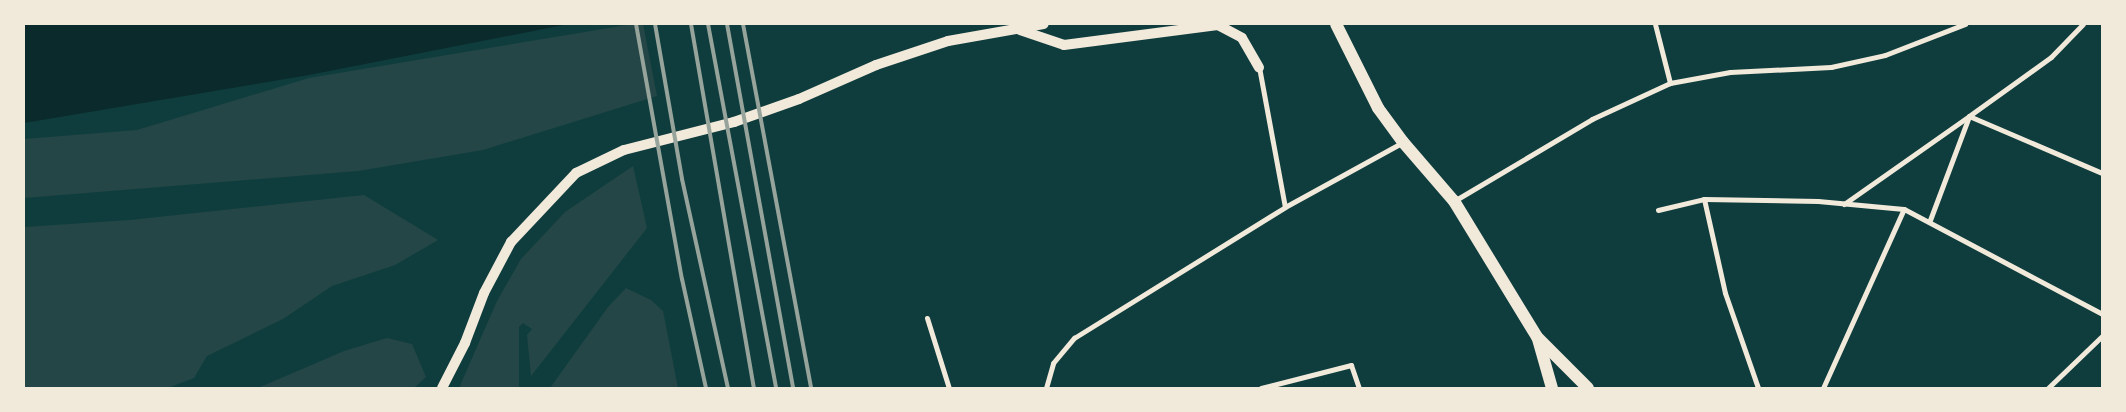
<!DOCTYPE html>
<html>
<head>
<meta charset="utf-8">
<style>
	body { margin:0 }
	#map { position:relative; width:2126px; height:412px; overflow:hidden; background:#0f3d3e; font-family:"IBM Plex Sans",sans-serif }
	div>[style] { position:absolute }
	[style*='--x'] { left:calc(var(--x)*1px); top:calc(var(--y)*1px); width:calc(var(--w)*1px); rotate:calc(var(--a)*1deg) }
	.green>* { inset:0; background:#244646 }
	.water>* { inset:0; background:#0a2a2b }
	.minor>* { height:5px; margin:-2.5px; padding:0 2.5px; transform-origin:2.5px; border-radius:2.5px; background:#f1e9da }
	.secondary>* { height:10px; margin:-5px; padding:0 5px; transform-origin:5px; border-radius:5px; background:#f1e9da }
	.primary>* { height:12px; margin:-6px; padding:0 6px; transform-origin:6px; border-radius:6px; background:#f1e9da }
	.rail>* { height:4px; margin:-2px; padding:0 2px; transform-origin:2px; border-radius:2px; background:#97a49c }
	span { translate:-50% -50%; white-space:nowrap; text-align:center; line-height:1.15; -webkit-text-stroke:4px #f1e9da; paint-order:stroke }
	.frame { position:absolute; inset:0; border:25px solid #f1e9da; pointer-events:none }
</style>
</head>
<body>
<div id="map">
	<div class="green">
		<i style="clip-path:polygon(633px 24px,643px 24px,657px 96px,483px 150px,358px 171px,24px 198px,24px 139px,137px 130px,309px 78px)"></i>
		<i style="clip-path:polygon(633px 166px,647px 228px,553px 348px,531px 376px,527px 335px,532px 329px,523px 323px,519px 327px,519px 388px,459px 388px,497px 301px,521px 259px,565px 212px)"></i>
		<i style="clip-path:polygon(364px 195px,438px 240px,395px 265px,332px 286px,283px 319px,207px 356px,194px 378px,168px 388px,24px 388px,24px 227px,130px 220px)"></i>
		<i style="clip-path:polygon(626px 288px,651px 300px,663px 311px,678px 388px,550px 388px,608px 307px)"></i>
		<i style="clip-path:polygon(387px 338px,412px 344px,426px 377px,414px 388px,258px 388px,344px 351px)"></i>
	</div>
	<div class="water">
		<i style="clip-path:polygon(24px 24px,569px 24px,309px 75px,24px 123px)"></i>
	</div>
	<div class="minor">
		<i style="--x:1655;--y:24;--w:61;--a:75.7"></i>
		<i style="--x:1259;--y:67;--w:142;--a:79.5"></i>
		<i style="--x:1704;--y:199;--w:96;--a:77.4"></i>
		<i style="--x:1725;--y:293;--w:101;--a:70.8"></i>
		<i style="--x:1454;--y:201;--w:161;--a:-30.7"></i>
		<i style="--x:1592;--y:119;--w:86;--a:-24.8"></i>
		<i style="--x:1670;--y:83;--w:61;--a:-10.4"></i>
		<i style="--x:1730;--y:72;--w:101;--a:-2.8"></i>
		<i style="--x:1831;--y:67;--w:55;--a:-12.5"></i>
		<i style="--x:1885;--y:55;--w:86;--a:-21.2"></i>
		<i style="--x:1844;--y:204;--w:153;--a:-35.1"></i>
		<i style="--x:1969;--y:116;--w:145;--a:23.2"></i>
		<i style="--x:1658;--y:210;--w:47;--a:-13.4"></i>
		<i style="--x:1704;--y:199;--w:114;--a:1"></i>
		<i style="--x:1818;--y:201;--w:86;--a:5.3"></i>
		<i style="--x:1904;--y:209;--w:224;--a:27.9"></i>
		<i style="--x:1930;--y:220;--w:111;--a:-69.4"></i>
		<i style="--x:1969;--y:116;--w:101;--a:-35.7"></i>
		<i style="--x:2051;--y:57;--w:46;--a:-45.9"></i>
		<i style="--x:927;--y:318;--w:73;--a:72.6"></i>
		<i style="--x:1046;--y:388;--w:26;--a:-74"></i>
		<i style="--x:1053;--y:363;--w:33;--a:-50"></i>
		<i style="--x:1074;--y:338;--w:248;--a:-31.8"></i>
		<i style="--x:1285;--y:207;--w:135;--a:-28.8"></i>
		<i style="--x:1261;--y:388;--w:93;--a:-14.3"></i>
		<i style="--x:1351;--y:365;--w:24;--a:71"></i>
		<i style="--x:1823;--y:388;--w:196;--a:-65.7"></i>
		<i style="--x:2048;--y:388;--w:75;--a:-43.9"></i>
	</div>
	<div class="secondary">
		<i style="--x:1020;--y:30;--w:46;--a:18.8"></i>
		<i style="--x:1064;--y:45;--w:155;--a:-7.4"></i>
		<i style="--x:1218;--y:25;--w:27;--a:28"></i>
		<i style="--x:1242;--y:38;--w:34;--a:60"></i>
		<i style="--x:442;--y:388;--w:51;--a:-62.9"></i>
		<i style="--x:465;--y:343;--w:53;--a:-69.2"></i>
		<i style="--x:484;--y:293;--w:58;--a:-62.1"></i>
		<i style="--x:511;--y:242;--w:95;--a:-46.7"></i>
		<i style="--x:576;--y:173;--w:53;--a:-25.6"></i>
		<i style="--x:624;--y:150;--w:114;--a:-14.3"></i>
		<i style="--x:734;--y:122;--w:69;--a:-19.5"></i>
		<i style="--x:799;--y:99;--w:84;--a:-23.8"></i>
		<i style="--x:876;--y:65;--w:76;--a:-18.4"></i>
		<i style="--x:948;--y:41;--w:97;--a:-10"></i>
	</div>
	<div class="primary">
		<i style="--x:1336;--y:24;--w:94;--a:63.4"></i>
		<i style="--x:1378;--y:108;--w:42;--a:53.7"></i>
		<i style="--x:1403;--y:142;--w:78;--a:49.2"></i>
		<i style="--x:1454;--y:201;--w:159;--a:58.6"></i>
		<i style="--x:1537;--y:337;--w:72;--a:45"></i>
		<i style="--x:1538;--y:339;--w:51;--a:74.1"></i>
	</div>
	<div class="rail">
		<i style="--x:636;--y:24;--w:259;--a:79.8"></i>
		<i style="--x:682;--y:279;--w:112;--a:77.6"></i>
		<i style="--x:655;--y:24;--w:157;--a:80.1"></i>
		<i style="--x:682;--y:179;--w:214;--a:77.6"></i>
		<i style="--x:691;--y:24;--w:369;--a:80.2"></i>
		<i style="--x:708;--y:24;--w:370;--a:79.4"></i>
		<i style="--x:727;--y:24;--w:370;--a:79.7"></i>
		<i style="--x:743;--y:24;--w:370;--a:79.4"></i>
	</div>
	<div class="frame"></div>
</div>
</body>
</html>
